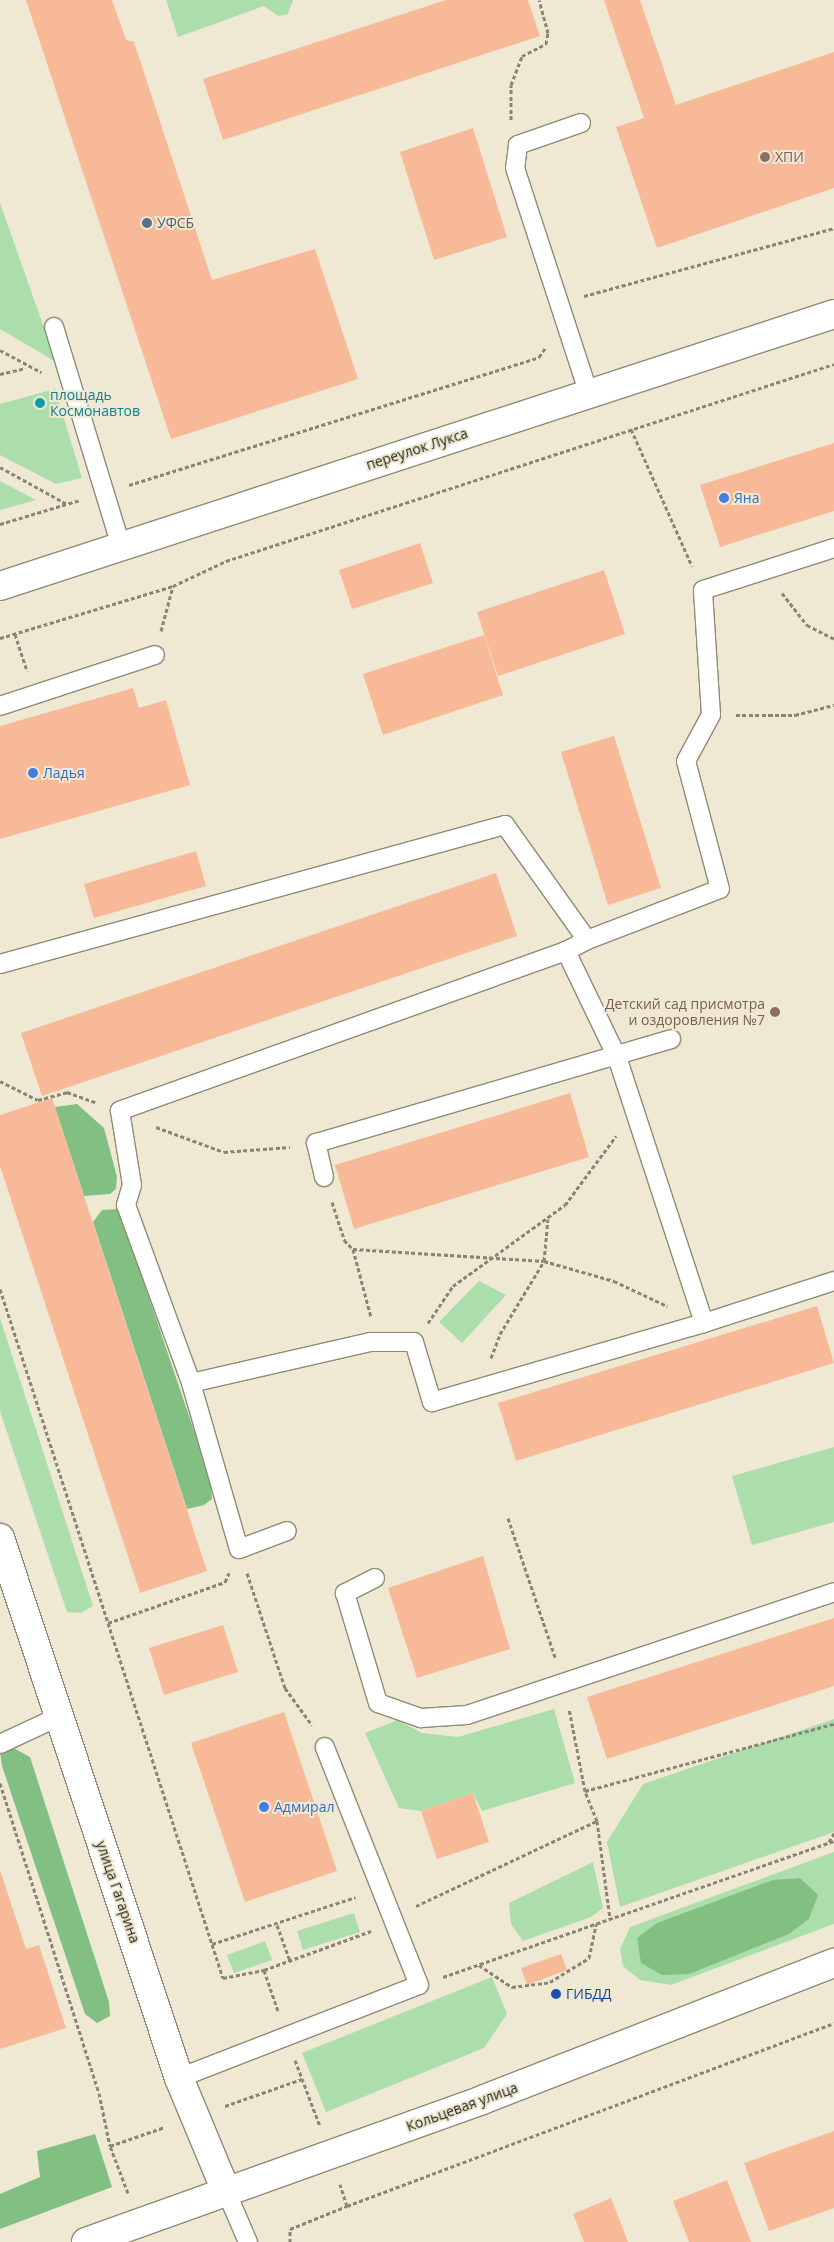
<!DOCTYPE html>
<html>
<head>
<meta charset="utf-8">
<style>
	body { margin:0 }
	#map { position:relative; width:834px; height:2242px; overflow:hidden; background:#efe9d3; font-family:"Open Sans",sans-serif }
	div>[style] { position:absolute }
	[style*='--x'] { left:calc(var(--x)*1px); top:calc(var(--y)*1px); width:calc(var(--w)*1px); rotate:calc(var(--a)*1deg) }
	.green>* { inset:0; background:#acdeac }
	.forest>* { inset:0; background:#82bf83 }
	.building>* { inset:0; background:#f8b999 }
	.path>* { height:3px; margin-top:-1.5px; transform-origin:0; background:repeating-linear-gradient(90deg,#898575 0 4px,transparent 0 6.5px) }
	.roads { filter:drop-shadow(1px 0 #8f8a75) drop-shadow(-1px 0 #8f8a75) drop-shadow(0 1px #8f8a75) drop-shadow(0 -1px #8f8a75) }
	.service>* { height:18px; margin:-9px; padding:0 9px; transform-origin:9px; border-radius:9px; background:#fff }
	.minor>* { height:28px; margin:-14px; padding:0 14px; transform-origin:14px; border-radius:14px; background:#fff }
	.secondary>* { height:28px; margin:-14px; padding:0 14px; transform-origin:14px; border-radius:14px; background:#fff }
	.dots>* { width:14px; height:14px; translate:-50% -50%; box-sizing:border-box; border:2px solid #efe9d3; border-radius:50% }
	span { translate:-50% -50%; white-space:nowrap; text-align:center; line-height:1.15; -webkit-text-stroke:4px #efe9d3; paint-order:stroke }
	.education-label { font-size:14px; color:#785e54 }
	.left { translate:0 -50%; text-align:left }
	.right { translate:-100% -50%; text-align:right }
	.service-label { font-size:14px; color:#4e5e75 }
	.culture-label { font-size:14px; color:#0d838f }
	.street-label { font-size:14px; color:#1b1911 }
	.shop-label { font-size:14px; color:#366cbe }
	.transit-label { font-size:14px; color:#164399 }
</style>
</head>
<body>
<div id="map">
	<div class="green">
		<i style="clip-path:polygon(166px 0,293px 0,288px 14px,278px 16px,264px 6px,178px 37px)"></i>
		<i style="clip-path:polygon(0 203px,56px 362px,0 329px)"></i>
		<i style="clip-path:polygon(55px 389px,82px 478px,56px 484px,0 455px,0 404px)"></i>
		<i style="clip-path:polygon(0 481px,36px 500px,0 510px)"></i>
		<i style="clip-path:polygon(479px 1281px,506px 1295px,462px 1343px,439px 1322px)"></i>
		<i style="clip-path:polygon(0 1318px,93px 1606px,81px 1613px,67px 1612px,0 1411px)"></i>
		<i style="clip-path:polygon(834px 1447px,834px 1522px,752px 1545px,732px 1476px)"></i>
		<i style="clip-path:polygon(554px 1709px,575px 1783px,482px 1811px,473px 1793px,421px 1811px,399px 1808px,365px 1733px,398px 1720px,422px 1733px,458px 1737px)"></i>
		<i style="clip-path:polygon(834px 1719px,834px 1832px,620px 1907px,607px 1842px,643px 1784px)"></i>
		<i style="clip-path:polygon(834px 1852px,834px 1924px,671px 1985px,640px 1980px,623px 1966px,620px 1949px,630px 1927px)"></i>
		<i style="clip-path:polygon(593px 1862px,603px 1908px,591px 1917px,523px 1941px,511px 1924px,509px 1903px)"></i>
		<i style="clip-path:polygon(354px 1913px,360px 1932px,303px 1950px,297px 1931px)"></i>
		<i style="clip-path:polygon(265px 1941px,272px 1960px,234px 1973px,227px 1955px)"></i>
		<i style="clip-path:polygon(492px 1977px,507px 2014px,484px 2048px,326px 2112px,302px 2053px)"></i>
	</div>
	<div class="forest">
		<i style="clip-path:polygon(77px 1104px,104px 1128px,117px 1177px,116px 1189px,110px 1194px,84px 1196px,55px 1107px)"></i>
		<i style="clip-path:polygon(119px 1209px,211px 1481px,212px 1499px,204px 1505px,187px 1509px,93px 1222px,102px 1210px)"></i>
		<i style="clip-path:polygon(10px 1746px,30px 1757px,109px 2002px,110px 2016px,97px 2023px,85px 2014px,2px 1766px,0 1751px)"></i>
		<i style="clip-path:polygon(800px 1878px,818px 1895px,809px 1919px,789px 1934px,689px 1974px,662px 1975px,641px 1963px,637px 1938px,657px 1923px,773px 1880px)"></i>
		<i style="clip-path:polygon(95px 2134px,112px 2187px,0 2229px,0 2194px,40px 2177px,37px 2151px)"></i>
	</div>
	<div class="building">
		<i style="clip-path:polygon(26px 0,112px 0,126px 40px,134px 42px,212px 280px,315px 249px,358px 379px,171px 439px)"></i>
		<i style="clip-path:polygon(446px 0,528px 0,540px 36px,223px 140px,203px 79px)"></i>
		<i style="clip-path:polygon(604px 0,640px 0,676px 105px,834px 52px,834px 188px,657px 248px,616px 127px,644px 118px)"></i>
		<i style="clip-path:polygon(473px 128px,507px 237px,434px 260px,400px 152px)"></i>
		<i style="clip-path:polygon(834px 443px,834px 511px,720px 547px,700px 485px)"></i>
		<i style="clip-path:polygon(420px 543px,433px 583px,352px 609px,339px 570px)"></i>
		<i style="clip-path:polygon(604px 570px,625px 634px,498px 676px,477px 612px)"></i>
		<i style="clip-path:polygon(484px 635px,503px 695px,383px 735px,363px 674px)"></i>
		<i style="clip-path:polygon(133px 688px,139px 708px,166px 700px,190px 785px,0 839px,0 726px)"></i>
		<i style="clip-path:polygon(614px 736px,661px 888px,608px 905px,561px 752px)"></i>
		<i style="clip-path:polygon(196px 851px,206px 886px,94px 918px,84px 884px)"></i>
		<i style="clip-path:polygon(496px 873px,517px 936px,42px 1096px,21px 1033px)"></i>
		<i style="clip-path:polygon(570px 1093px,589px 1157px,354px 1229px,335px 1165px)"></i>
		<i style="clip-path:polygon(52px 1098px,207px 1571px,140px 1593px,0 1166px,0 1115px)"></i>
		<i style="clip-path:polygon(817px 1306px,834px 1363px,516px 1461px,498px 1403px)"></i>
		<i style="clip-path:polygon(483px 1556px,510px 1649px,417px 1678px,388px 1588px)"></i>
		<i style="clip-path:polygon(834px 1618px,834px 1686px,607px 1759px,587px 1697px)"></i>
		<i style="clip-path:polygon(223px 1625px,238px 1672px,164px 1695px,149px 1648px)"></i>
		<i style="clip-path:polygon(284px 1712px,337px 1871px,245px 1902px,191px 1743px)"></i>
		<i style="clip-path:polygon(473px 1793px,489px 1842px,437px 1859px,421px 1811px)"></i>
		<i style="clip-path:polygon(0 1870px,26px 1949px,39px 1945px,66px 2028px,0 2049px)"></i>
		<i style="clip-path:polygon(561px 1954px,567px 1970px,527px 1985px,521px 1968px)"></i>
		<i style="clip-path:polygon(834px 2131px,834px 2208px,769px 2231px,744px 2163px)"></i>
		<i style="clip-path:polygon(727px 2180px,751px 2242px,689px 2242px,673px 2201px)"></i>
		<i style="clip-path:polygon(611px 2198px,628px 2242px,584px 2242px,573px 2214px)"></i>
	</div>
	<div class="path">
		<i style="--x:511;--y:120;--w:35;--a:-90"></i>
		<i style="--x:511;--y:85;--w:31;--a:-69"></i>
		<i style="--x:522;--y:56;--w:27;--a:-27"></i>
		<i style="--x:546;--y:44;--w:11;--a:-80"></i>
		<i style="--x:548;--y:33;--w:34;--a:-105"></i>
		<i style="--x:584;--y:296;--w:259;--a:-15.2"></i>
		<i style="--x:0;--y:350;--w:47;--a:28.2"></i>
		<i style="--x:0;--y:374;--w:26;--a:-13"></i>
		<i style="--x:631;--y:429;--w:150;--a:66"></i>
		<i style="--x:0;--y:467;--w:77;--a:28.9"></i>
		<i style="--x:129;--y:485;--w:430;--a:-17.3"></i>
		<i style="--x:539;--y:357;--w:12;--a:-55"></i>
		<i style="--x:0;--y:524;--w:84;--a:-16.7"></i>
		<i style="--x:782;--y:593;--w:41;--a:52"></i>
		<i style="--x:807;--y:625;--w:30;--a:27"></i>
		<i style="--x:161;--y:631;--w:47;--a:-75.1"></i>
		<i style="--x:15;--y:634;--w:39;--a:72"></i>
		<i style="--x:0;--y:638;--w:181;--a:-16.7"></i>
		<i style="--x:173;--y:586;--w:59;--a:-25.3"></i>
		<i style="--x:226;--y:561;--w:639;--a:-17.95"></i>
		<i style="--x:736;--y:715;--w:59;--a:0"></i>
		<i style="--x:795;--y:715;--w:40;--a:-14.4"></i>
		<i style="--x:0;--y:1081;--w:42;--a:26.6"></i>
		<i style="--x:38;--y:1100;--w:30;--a:-15"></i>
		<i style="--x:67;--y:1092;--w:32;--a:20"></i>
		<i style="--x:156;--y:1127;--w:72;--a:20.2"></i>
		<i style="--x:224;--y:1152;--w:66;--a:-4.3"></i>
		<i style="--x:332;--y:1202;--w:40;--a:72"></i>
		<i style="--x:344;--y:1240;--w:13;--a:45"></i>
		<i style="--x:353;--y:1249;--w:70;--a:75.2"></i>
		<i style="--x:353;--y:1249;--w:191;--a:3.6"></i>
		<i style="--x:544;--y:1261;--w:73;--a:15.9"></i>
		<i style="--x:614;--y:1281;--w:59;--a:25.3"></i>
		<i style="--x:0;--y:1289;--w:724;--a:72.07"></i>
		<i style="--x:223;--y:1978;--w:42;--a:-11"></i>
		<i style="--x:264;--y:1970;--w:43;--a:71.1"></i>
		<i style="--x:428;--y:1323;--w:45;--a:-56"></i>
		<i style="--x:453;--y:1286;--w:138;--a:-35.9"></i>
		<i style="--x:565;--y:1205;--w:86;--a:-53.5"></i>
		<i style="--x:491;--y:1358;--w:26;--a:-69"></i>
		<i style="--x:500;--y:1334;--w:85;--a:-58.9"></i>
		<i style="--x:544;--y:1261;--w:42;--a:-84.6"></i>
		<i style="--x:508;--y:1518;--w:147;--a:71.3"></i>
		<i style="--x:247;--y:1573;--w:121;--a:71.7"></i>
		<i style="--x:285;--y:1688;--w:46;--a:53.9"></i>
		<i style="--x:108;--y:1623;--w:124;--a:-19.3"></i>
		<i style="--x:225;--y:1582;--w:10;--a:-66"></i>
		<i style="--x:0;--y:1783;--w:325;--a:72.3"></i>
		<i style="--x:99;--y:2093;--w:54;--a:78.3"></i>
		<i style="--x:585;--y:1791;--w:258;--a:-15.1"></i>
		<i style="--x:597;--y:1821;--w:99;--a:82.4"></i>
		<i style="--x:829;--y:1842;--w:10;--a:-61"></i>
		<i style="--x:416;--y:1906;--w:200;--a:-25.2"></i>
		<i style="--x:597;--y:1821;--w:32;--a:-112"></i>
		<i style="--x:585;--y:1791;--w:84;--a:-101"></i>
		<i style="--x:277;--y:1925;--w:37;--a:70"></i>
		<i style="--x:212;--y:1944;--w:151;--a:-18.1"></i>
		<i style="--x:479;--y:1965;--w:40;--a:34"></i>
		<i style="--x:512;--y:1987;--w:38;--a:-7"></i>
		<i style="--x:550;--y:1982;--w:46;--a:-31.6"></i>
		<i style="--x:589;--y:1958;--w:35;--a:-78"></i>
		<i style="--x:264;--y:1970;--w:114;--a:-20"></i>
		<i style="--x:443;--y:1977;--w:414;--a:-19.2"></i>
		<i style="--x:295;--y:2060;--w:71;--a:69.3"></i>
		<i style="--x:225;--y:2106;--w:82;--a:-19.3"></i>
		<i style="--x:128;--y:2193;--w:50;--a:-111"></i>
		<i style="--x:110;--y:2146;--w:58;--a:-19.1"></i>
		<i style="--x:347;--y:2206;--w:520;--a:-20.59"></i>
		<i style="--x:290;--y:2242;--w:13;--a:-90"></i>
		<i style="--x:290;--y:2229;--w:61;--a:-22"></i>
		<i style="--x:347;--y:2206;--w:23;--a:-108"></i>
	</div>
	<div class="roads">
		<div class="service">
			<i style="--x:581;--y:123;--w:67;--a:160.8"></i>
			<i style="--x:518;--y:145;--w:23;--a:97"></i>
			<i style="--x:515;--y:168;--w:238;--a:71.9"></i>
			<i style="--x:54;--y:327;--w:229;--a:73"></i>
			<i style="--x:0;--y:706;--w:163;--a:-18.2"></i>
			<i style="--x:587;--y:940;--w:142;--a:-21"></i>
			<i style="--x:720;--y:889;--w:132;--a:-104.9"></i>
			<i style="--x:686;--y:761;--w:52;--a:-61.5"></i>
			<i style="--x:711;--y:715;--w:125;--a:-93.7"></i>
			<i style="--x:703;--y:590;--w:138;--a:-17.8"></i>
			<i style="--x:0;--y:964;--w:524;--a:-15.39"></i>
			<i style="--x:505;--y:825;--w:141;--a:54.5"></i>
			<i style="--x:587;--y:940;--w:24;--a:152"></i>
			<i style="--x:566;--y:951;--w:474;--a:160.3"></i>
			<i style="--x:120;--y:1111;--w:75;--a:80.8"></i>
			<i style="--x:132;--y:1185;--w:21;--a:107"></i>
			<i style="--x:126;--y:1205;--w:189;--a:69.9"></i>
			<i style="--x:191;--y:1383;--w:173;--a:73.9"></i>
			<i style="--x:239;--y:1549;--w:51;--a:-20.6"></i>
			<i style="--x:324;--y:1177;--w:35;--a:-103"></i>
			<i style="--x:316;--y:1143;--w:370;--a:-16.3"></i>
			<i style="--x:704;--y:1323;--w:137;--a:-17.9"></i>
			<i style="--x:191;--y:1383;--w:184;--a:-12.9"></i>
			<i style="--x:370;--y:1342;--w:44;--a:0"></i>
			<i style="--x:414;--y:1342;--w:63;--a:73.3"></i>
			<i style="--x:432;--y:1402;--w:283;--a:-16.2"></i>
			<i style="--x:704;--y:1323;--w:280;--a:-108.1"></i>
			<i style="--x:617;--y:1057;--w:118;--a:-115.7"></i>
			<i style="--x:375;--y:1578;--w:34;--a:153"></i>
			<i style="--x:345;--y:1593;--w:115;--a:73.3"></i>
			<i style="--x:378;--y:1703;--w:46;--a:19.2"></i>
			<i style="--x:421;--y:1718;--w:46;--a:-3.7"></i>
			<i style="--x:467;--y:1715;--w:387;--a:-18.5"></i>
			<i style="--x:0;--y:1744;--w:64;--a:-25"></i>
			<i style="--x:179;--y:2078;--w:257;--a:-21.2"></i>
			<i style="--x:419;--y:1985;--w:256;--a:-111.6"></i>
			<i style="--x:226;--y:2191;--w:56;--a:66.7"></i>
		</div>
		<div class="minor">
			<i style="--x:0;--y:586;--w:877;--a:-18.06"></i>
		</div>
		<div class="secondary">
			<i style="--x:0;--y:1538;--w:569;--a:71.66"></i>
			<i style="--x:179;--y:2078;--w:122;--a:67.4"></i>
			<i style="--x:86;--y:2242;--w:421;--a:-19.7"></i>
			<i style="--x:482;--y:2100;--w:378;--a:-21.3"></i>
		</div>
	</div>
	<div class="dots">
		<i style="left:765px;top:157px;background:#8d6e63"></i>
		<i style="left:147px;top:223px;background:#5c6f8a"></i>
		<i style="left:40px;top:403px;background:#0f9aa8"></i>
		<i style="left:724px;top:498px;background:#3f7fe0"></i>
		<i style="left:33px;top:773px;background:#3f7fe0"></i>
		<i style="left:775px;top:1012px;background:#8d6e63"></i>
		<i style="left:264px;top:1807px;background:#3f7fe0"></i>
		<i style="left:556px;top:1994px;background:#1a4fb4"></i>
	</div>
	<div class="education-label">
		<span class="left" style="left:775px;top:157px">ХПИ</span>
		<span class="right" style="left:765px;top:1012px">Детский сад присмотра<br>и оздоровления №7</span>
	</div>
	<div class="service-label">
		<span class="left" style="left:157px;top:223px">УФСБ</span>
	</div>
	<div class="culture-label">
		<span class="left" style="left:50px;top:403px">площадь<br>Космонавтов</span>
	</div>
	<div class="street-label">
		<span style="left:417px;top:449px;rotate:-18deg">переулок Лукса</span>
		<span style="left:118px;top:1892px;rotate:71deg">улица Гагарина</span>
		<span style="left:462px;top:2107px;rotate:-20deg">Кольцевая улица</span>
	</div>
	<div class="shop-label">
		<span class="left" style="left:734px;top:498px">Яна</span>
		<span class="left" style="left:43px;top:773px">Ладья</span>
		<span class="left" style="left:274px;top:1807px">Адмирал</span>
	</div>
	<div class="transit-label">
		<span class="left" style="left:566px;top:1994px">ГИБДД</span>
	</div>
</div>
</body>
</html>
